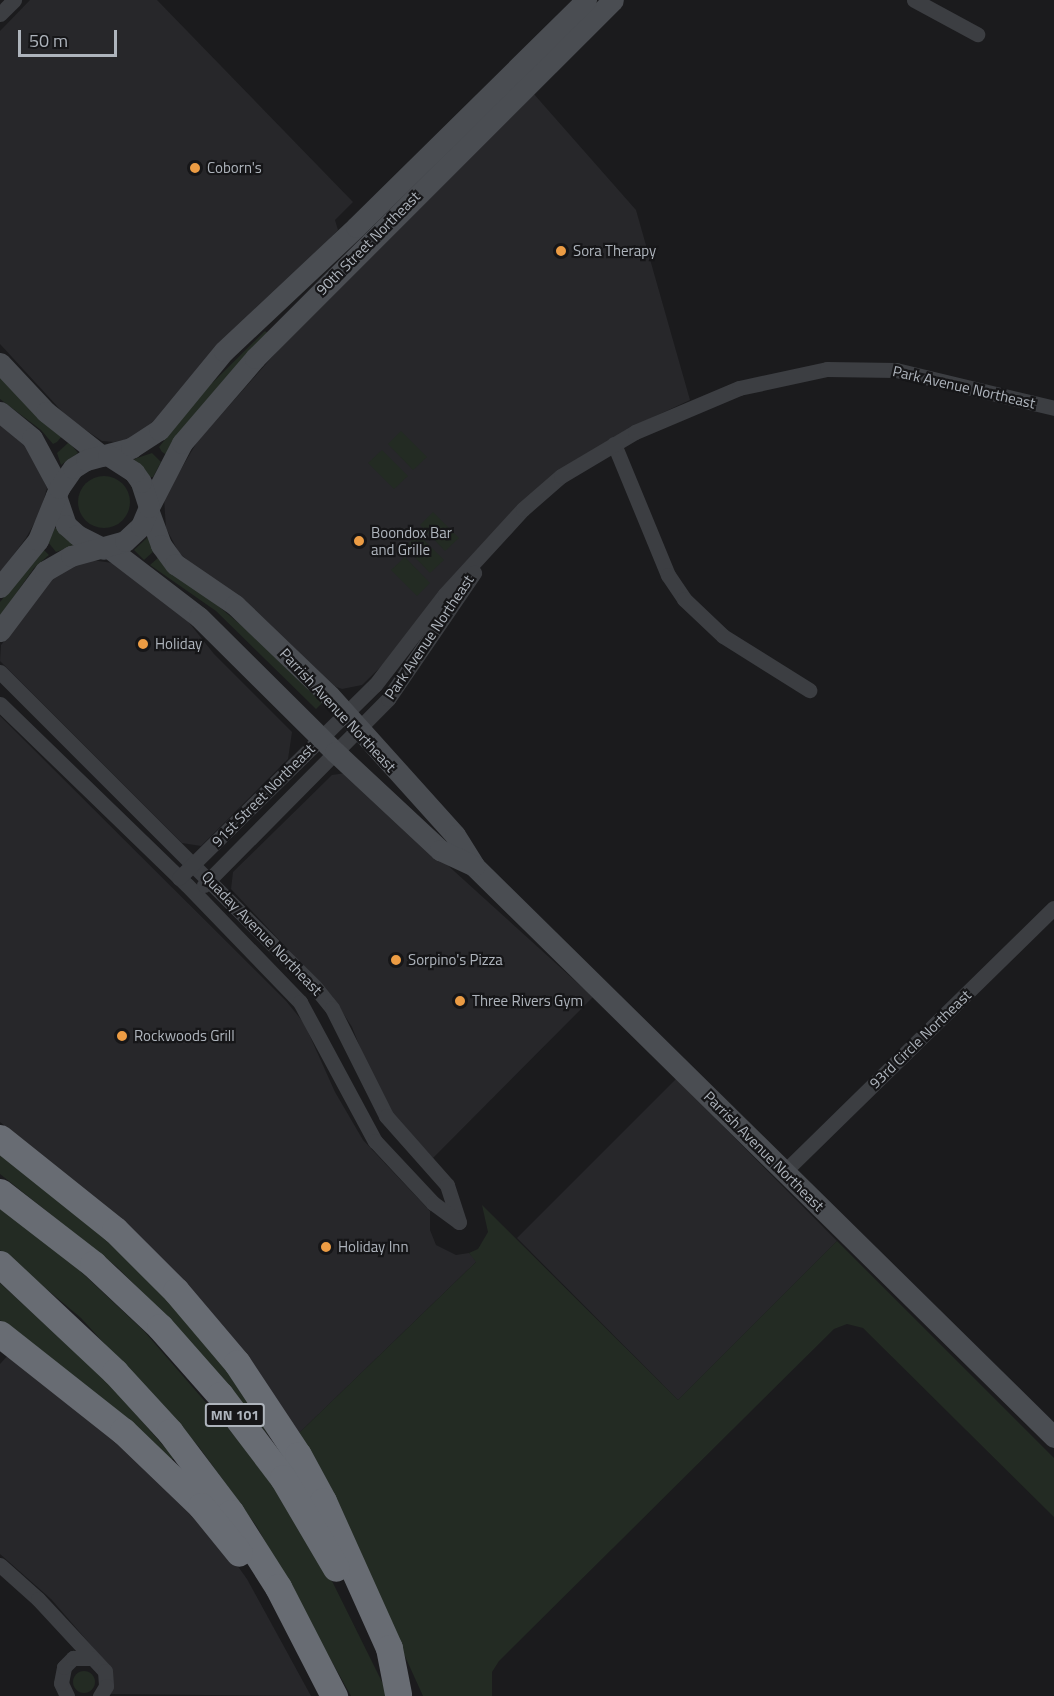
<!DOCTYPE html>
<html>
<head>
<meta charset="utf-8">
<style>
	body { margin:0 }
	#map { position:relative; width:1054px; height:1696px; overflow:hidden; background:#1b1b1d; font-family:"Titillium Web",sans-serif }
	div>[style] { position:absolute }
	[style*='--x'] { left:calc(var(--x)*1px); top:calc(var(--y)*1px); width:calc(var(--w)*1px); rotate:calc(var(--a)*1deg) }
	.built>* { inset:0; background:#27272a }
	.green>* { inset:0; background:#232b23 }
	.round { border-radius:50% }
	.minor>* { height:15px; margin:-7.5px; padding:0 7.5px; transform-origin:7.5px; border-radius:7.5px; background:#3c3e42 }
	.secondary>* { height:21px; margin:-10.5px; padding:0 10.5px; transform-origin:10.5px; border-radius:10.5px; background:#4a4d52 }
	.motorway>* { height:27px; margin:-13.5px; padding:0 13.5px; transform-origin:13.5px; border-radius:13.5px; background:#686c73 }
	.dots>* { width:16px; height:16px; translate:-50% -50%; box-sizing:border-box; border:3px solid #161618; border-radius:50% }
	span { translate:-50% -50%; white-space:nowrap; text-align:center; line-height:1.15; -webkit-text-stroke:4.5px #161618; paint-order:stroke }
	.shield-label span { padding:2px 4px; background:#161618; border:2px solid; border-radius:4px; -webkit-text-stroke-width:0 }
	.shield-label { font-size:14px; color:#aeb4bc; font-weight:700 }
	.poi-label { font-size:15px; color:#aeb4bc }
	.left { translate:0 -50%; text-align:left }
	.street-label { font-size:15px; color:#aeb4bc }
	.scale { position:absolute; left:18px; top:30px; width:99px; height:27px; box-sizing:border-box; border:3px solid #aeb4bc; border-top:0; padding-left:8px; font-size:18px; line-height:21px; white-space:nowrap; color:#aeb4bc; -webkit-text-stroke:4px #161618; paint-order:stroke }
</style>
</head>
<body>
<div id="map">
	<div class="built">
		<i style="clip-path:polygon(30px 0,157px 0,353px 202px,335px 220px,338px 230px,163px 418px,133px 438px,114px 442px,102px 441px,68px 418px,0 344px,0 31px)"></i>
		<i style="clip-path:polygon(533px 93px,636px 210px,690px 400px,632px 427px,572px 462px,393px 655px,362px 685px,342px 689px,331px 685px,179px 553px,166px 528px,164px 498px,197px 442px,295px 331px)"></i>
		<i style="clip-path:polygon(0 421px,24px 439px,47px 488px,40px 513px,26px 538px,0 573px)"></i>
		<i style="clip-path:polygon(91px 560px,113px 563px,187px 620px,214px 654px,292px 732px,288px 759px,201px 846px,182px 843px,0 661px,1px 645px,57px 572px)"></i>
		<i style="clip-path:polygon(0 716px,286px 1001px,304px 1023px,335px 1092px,363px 1140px,430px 1211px,430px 1230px,436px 1245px,456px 1255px,469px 1253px,477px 1261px,296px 1436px,93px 1198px,0 1122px)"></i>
		<i style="clip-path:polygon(346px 773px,593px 997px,433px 1158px,382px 1103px,352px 1027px,332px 996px,231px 889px,233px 872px,332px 775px)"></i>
		<i style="clip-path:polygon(676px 1079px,837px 1241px,678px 1400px,517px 1238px)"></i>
		<i style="clip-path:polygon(10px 1353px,44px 1376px,211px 1529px,247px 1579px,311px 1696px,110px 1694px,113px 1676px,110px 1667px,51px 1599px,0 1554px,0 1364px)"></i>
	</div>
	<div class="green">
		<i style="clip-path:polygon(265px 331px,269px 334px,167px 455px,162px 452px,159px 447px,206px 389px)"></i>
		<i style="clip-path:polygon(0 377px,62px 436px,57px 442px,53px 444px,41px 430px,0 399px)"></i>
		<i style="clip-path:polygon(401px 431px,427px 457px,413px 470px,388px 444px)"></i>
		<i style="clip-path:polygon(69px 442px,78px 453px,61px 465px,57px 453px)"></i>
		<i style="clip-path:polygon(382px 450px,408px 476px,394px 489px,368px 463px)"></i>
		<i style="clip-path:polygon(152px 453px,161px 462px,153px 477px,149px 477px,134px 459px)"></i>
		<i class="round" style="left:78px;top:476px;width:52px;height:52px"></i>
		<i style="clip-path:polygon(433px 512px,459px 538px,445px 551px,420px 525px)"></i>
		<i style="clip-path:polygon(55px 528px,60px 528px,74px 546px,56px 552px,48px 542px)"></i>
		<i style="clip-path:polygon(418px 534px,444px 560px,430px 573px,405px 547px)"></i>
		<i style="clip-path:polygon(148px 537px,155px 550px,144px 560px,134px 550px)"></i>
		<i style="clip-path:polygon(43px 549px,49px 555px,34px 568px,0 616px,0 602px)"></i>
		<i style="clip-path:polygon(159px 557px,259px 640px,322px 703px,316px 709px,216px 611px,150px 565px)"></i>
		<i style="clip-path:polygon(405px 557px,430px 583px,417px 596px,391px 570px)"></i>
		<i style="clip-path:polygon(0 1152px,112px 1236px,235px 1375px,270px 1437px,174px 1324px,117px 1267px,0 1174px)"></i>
		<i style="clip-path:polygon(482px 1205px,678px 1400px,837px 1241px,1054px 1458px,1054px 1517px,863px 1328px,847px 1324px,834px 1329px,499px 1661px,492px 1672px,492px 1696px,423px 1696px,340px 1513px,296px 1436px,476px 1262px,469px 1253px,478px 1249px,488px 1232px)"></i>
		<i style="clip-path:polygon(0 1208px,60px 1252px,144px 1331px,259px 1464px,333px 1583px,389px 1696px,351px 1696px,257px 1527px,199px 1447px,81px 1318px,0 1250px)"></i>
		<i style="clip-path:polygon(0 1283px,108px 1382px,174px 1458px,168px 1462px,0 1320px)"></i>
		<i class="round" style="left:73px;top:1671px;width:22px;height:22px"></i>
	</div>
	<div class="minor">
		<i style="--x:914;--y:0;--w:72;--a:28.4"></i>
		<i style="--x:0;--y:14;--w:20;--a:-45"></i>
		<i style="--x:614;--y:444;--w:142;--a:67.6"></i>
		<i style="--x:668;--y:575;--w:29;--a:56"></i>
		<i style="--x:684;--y:599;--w:54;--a:43.5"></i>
		<i style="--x:723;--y:636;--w:102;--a:32.1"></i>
		<i style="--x:0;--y:672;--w:445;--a:45"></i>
		<i style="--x:315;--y:987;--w:27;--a:51"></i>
		<i style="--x:332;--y:1008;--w:121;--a:63.4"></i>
		<i style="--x:386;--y:1116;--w:92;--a:48.5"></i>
		<i style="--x:447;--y:1185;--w:39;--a:72"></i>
		<i style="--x:0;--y:704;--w:260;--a:44.1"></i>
		<i style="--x:187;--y:885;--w:163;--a:46"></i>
		<i style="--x:300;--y:1002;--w:158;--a:61.7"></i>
		<i style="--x:375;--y:1141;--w:85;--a:46.9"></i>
		<i style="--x:433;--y:1203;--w:32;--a:36"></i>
		<i style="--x:179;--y:878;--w:275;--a:-44.6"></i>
		<i style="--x:375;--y:685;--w:115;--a:-52.4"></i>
		<i style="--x:445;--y:594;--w:115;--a:-47.5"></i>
		<i style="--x:523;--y:509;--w:50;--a:-41"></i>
		<i style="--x:561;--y:476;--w:86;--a:-30.7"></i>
		<i style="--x:635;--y:432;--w:113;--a:-22.9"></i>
		<i style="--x:739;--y:388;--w:90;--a:-12.2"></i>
		<i style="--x:827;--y:369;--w:69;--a:0.8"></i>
		<i style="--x:896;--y:370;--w:163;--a:13.5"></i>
		<i style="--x:204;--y:885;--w:262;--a:-45.3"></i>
		<i style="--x:388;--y:699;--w:153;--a:-55.7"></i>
		<i style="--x:785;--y:1171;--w:376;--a:-44.4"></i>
		<i style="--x:0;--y:1565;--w:51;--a:41.8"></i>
		<i style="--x:38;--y:1599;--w:98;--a:47.1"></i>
		<i style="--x:105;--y:1671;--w:15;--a:86"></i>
		<i style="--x:106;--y:1686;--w:12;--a:121"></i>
		<i style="--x:67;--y:1696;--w:14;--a:-115"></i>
		<i style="--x:61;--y:1683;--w:16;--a:-79"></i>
		<i style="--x:64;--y:1667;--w:13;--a:-45"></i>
		<i style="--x:73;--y:1658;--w:18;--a:0"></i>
	</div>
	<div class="secondary">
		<i style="--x:0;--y:363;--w:67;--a:46.8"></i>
		<i style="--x:46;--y:412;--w:71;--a:38.2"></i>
		<i style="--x:0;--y:412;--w:41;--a:39.1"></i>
		<i style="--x:32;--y:438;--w:57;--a:61.6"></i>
		<i style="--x:56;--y:496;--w:31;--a:71"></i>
		<i style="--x:66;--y:525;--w:15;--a:42"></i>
		<i style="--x:77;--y:535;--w:30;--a:27"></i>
		<i style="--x:149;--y:507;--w:72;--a:-62.7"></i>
		<i style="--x:182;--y:443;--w:112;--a:-49.3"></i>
		<i style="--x:255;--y:358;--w:506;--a:-45"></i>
		<i style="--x:149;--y:512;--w:35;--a:70"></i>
		<i style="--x:161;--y:545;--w:24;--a:54"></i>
		<i style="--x:175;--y:564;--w:73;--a:34.3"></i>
		<i style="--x:235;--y:605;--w:130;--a:43.8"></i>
		<i style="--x:329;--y:695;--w:188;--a:48"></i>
		<i style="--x:455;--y:835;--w:36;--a:58"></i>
		<i style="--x:474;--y:866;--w:814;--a:44.55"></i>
		<i style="--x:109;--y:548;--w:113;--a:37.5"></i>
		<i style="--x:199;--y:617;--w:192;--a:44.8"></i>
		<i style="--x:335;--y:752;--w:144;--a:43"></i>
		<i style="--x:440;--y:850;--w:38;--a:25"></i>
		<i style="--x:0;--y:587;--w:60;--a:-51"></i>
		<i style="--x:38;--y:540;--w:56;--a:-68"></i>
		<i style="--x:59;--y:488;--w:24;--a:-55"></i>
		<i style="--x:73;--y:468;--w:15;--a:-32"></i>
		<i style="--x:86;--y:460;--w:47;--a:-14.9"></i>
		<i style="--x:131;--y:448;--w:33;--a:-33"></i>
		<i style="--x:159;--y:430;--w:102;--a:-50.6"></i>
		<i style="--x:224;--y:351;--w:181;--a:-43.2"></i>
		<i style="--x:356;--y:227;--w:323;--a:-44.6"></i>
		<i style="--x:0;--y:631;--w:75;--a:-53.1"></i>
		<i style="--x:45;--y:571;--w:30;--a:-30"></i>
		<i style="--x:71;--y:556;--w:56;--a:-15.5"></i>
		<i style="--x:125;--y:541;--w:22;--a:-43"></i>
		<i style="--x:141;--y:526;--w:21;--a:-67"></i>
		<i style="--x:149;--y:507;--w:26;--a:-108"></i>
		<i style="--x:141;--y:482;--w:12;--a:-125"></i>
		<i style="--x:134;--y:472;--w:31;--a:-147"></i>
	</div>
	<div class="motorway">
		<i style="--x:0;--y:1138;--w:147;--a:38.7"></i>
		<i style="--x:115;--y:1230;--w:86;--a:45"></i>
		<i style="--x:176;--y:1291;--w:94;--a:49.7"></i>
		<i style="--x:237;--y:1363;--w:110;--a:56.5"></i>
		<i style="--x:298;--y:1455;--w:52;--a:61.5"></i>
		<i style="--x:323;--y:1501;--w:161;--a:65.8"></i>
		<i style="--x:389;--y:1648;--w:47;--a:78.9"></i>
		<i style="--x:0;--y:1192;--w:118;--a:37.7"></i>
		<i style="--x:93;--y:1264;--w:92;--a:43.2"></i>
		<i style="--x:160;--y:1327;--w:91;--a:48.6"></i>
		<i style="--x:220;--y:1395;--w:104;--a:52.8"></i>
		<i style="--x:283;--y:1478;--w:104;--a:59.5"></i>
		<i style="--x:0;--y:1264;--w:158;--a:43.2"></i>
		<i style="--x:115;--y:1372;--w:81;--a:47.5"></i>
		<i style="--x:170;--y:1432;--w:101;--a:53"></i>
		<i style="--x:231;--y:1513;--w:88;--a:57.6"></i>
		<i style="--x:278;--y:1587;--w:123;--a:62.8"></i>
		<i style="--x:0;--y:1334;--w:157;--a:38.3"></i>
		<i style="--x:123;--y:1431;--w:108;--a:43.9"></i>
		<i style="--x:201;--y:1506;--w:60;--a:51"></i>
	</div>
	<div class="dots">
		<i style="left:195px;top:168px;background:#ec9c44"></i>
		<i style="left:561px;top:251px;background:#ec9c44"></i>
		<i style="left:359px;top:541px;background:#ec9c44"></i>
		<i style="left:143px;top:644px;background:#ec9c44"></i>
		<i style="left:396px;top:960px;background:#ec9c44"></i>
		<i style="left:460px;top:1001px;background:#ec9c44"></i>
		<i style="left:122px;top:1036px;background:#ec9c44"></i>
		<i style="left:326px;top:1247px;background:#ec9c44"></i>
	</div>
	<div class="shield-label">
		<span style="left:235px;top:1415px">MN 101</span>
	</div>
	<div class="poi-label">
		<span class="left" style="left:207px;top:168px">Coborn's</span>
		<span class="left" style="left:573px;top:251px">Sora Therapy</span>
		<span class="left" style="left:371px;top:541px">Boondox Bar<br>and Grille</span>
		<span class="left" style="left:155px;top:644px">Holiday</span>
		<span class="left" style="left:408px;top:960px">Sorpino's Pizza</span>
		<span class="left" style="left:472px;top:1001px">Three Rivers Gym</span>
		<span class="left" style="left:134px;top:1036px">Rockwoods Grill</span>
		<span class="left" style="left:338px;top:1247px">Holiday Inn</span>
	</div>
	<div class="street-label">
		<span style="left:368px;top:243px;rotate:-45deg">90th Street Northeast</span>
		<span style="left:964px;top:387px;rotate:13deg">Park Avenue Northeast</span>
		<span style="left:429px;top:637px;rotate:-56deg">Park Avenue Northeast</span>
		<span style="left:338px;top:710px;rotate:47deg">Parrish Avenue Northeast</span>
		<span style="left:263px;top:795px;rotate:-45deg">91st Street Northeast</span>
		<span style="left:262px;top:933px;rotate:46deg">Quaday Avenue Northeast</span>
		<span style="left:920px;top:1039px;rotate:-44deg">93rd Circle Northeast</span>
		<span style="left:764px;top:1151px;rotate:45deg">Parrish Avenue Northeast</span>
	</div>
	<div class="scale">50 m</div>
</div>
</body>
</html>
